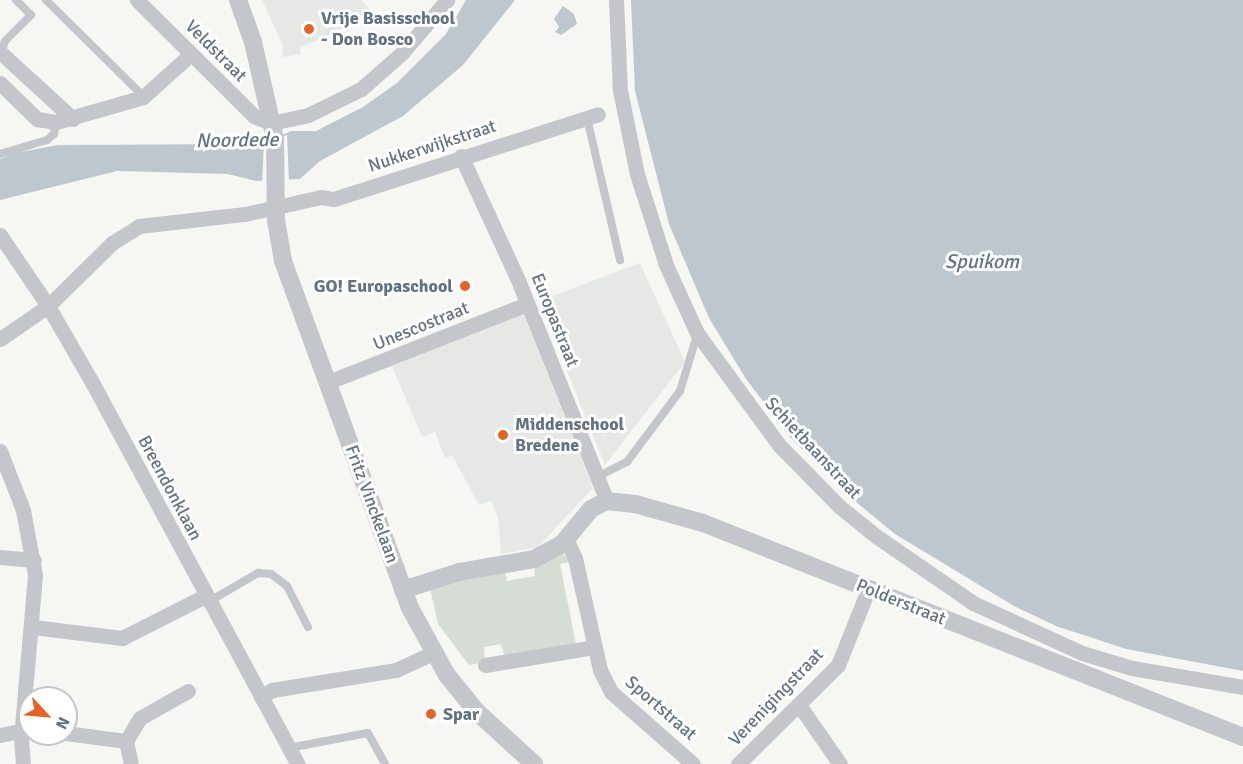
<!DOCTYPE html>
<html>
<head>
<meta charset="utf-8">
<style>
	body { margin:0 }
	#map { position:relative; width:1243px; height:764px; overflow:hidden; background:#f6f6f3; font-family:Signika,sans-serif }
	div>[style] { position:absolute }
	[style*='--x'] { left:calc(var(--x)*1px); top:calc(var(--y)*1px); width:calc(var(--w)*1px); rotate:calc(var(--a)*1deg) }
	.built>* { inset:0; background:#e6e8e6 }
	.green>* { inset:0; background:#d6ddd4 }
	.water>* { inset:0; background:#bec7cd }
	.pier>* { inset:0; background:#f6f6f3 }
	.service>* { height:8px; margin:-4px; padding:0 4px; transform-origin:4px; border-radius:4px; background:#c3c6ca }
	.minor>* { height:15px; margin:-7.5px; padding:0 7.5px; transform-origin:7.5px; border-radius:7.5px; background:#c3c6ca }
	.tertiary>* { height:18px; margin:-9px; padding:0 9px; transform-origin:9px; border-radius:9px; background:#c3c6ca }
	.dots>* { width:16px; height:16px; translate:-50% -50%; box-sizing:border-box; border:3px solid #fff; border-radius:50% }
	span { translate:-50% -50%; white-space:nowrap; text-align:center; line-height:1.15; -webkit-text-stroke:6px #fff; paint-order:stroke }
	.poi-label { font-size:18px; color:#647384; font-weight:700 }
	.left { translate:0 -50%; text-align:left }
	.right { translate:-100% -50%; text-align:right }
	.street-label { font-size:18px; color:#647384 }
	.water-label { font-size:20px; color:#607581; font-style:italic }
	.north { position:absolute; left:18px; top:686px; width:60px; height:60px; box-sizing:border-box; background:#fff; border:2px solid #c1c7ce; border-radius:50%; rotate:116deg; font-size:16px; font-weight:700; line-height:24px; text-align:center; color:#647384 }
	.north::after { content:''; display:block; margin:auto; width:21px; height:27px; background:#e76322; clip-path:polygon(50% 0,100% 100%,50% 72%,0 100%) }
</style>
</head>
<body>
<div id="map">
	<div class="built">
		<i style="clip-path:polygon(262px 0,361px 0,375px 15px,300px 48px,301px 54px,282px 57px,283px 46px)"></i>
		<i style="clip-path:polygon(640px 263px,685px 362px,605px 465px,539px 301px)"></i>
		<i style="clip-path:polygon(523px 313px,593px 488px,538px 547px,501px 554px,498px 517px,491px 501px,479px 505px,452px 455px,445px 458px,435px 432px,422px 437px,392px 366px)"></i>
	</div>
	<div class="green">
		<i style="clip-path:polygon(562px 553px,571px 562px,560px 564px,576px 644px,504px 655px,501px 644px,484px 647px,485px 662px,469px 665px,438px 624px,430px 588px,462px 578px,505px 571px,507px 581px,535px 576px,534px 566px)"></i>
	</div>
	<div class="water">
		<i style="clip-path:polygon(466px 0,515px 0,463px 65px,403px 116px,320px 161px,300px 179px,256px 181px,228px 174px,117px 171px,0 200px,0 159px,15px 153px,58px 145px,239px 144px,264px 143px,291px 131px,316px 131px,363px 107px,397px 83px,446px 34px)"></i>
		<i style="clip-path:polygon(631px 0,1243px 0,1243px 671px,1126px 649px,1056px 626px,1014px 606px,895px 534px,844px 492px,791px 438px,746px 379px,709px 318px,669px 224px,635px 91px)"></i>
		<i style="clip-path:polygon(563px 6px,574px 14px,577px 24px,561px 35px,555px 32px,559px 27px,554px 19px)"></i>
	</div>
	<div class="pier">
		<i style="clip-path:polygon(287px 135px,289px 182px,262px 184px,264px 143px)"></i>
	</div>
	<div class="service">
		<i style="--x:46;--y:0;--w:136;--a:44.7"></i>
		<i style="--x:2;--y:50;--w:9;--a:-72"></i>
		<i style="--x:5;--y:41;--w:37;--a:-45"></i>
		<i style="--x:31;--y:15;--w:21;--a:-135"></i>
		<i style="--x:587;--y:118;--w:146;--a:76.9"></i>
		<i style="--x:0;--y:154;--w:49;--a:-16.6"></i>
		<i style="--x:47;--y:140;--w:9;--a:-41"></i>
		<i style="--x:54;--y:134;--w:12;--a:-81"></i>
		<i style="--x:597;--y:477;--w:34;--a:-27"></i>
		<i style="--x:627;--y:462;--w:89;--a:-53.3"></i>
		<i style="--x:680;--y:391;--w:59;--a:-73.1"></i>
		<i style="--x:210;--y:601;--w:56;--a:-30.3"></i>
		<i style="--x:258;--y:573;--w:13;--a:4"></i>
		<i style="--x:271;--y:574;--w:20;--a:37"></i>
		<i style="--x:287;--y:586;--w:46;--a:62.9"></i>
		<i style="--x:289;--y:748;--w:80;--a:-10.8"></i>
		<i style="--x:368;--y:733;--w:35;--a:61"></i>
	</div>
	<div class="minor">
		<i style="--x:137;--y:0;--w:165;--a:44.8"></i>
		<i style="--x:254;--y:116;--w:18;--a:22"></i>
		<i style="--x:271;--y:123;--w:38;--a:-12"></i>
		<i style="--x:308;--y:115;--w:59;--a:-26.1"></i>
		<i style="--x:361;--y:89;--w:55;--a:-41.3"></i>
		<i style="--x:402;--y:53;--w:70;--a:-49.7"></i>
		<i style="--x:616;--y:0;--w:90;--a:87.5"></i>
		<i style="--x:620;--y:90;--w:86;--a:78.6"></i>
		<i style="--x:637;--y:174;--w:96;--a:72.3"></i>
		<i style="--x:666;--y:265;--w:75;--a:65.5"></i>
		<i style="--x:697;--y:333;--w:139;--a:53.8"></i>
		<i style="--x:779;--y:445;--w:87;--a:45.5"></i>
		<i style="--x:840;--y:507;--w:46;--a:38.9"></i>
		<i style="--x:876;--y:536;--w:118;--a:34.6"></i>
		<i style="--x:973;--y:603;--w:120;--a:24.6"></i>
		<i style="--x:1082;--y:653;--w:52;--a:16.7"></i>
		<i style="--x:1132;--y:668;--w:113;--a:9.7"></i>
		<i style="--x:0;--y:52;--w:99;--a:42.5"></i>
		<i style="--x:0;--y:83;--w:52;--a:44.2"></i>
		<i style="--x:37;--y:119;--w:19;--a:9"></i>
		<i style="--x:56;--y:122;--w:91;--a:-16"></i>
		<i style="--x:143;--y:97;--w:64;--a:-41.9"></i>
		<i style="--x:461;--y:156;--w:136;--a:65.3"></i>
		<i style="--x:518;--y:280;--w:238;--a:68.1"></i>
		<i style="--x:0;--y:235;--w:86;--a:55.9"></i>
		<i style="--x:48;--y:306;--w:90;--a:60"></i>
		<i style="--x:93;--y:384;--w:432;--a:61.7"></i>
		<i style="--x:0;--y:339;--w:58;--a:-34.5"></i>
		<i style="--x:48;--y:306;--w:90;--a:-44.5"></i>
		<i style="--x:112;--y:243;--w:32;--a:-32"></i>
		<i style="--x:139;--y:226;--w:107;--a:-6.5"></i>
		<i style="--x:245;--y:214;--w:78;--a:-12.6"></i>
		<i style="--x:321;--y:197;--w:13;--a:9"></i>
		<i style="--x:334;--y:199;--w:277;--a:-17.8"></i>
		<i style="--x:328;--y:382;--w:214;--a:-21.4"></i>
		<i style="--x:0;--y:451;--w:63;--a:68.7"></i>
		<i style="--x:23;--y:510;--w:66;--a:79.5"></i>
		<i style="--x:35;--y:575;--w:163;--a:94.9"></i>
		<i style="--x:21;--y:737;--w:27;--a:86"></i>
		<i style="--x:566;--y:539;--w:21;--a:65"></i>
		<i style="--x:575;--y:558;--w:115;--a:77.4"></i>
		<i style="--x:600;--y:670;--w:25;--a:63"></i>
		<i style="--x:611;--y:692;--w:109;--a:41.3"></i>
		<i style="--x:0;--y:557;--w:34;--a:5"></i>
		<i style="--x:33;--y:627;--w:90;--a:7"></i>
		<i style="--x:122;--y:638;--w:93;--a:-26.8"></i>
		<i style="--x:485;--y:665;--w:110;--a:-9.4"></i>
		<i style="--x:261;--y:697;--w:13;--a:-32"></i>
		<i style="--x:272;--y:690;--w:126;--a:-9.2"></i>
		<i style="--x:396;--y:670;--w:40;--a:-25"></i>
		<i style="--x:799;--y:705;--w:72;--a:55.2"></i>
		<i style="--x:66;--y:733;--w:61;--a:7.6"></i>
		<i style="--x:126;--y:741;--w:27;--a:-59"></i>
		<i style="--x:140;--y:718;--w:55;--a:-29.4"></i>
		<i style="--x:0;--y:735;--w:31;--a:-11"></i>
		<i style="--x:126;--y:741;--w:24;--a:78"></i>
		<i style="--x:738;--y:764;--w:141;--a:-44.7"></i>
		<i style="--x:838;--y:665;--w:81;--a:-68.2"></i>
	</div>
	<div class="tertiary">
		<i style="--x:238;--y:0;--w:45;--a:70.3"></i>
		<i style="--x:253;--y:42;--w:99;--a:77.2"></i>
		<i style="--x:275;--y:139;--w:81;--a:89.3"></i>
		<i style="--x:276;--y:220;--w:42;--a:80.3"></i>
		<i style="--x:283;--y:261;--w:367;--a:69.9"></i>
		<i style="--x:409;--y:606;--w:79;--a:61.2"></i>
		<i style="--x:447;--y:675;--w:46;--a:51.1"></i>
		<i style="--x:476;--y:711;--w:79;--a:42.4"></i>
		<i style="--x:403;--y:590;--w:59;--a:-17.8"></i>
		<i style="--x:459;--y:572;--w:76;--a:-9.8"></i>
		<i style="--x:534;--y:559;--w:32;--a:-28"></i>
		<i style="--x:562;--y:544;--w:45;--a:-50.4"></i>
		<i style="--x:591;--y:509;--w:18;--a:-27"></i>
		<i style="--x:607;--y:501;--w:28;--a:6"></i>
		<i style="--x:635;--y:504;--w:71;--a:15.6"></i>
		<i style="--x:703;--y:523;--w:581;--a:21.62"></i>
	</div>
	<div class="dots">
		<i style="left:309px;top:29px;background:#e76322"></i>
		<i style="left:465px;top:286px;background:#e76322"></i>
		<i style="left:503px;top:435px;background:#e76322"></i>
		<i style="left:431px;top:714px;background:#e76322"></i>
	</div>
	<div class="poi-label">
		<span class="left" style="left:321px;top:29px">Vrije Basisschool<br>- Don Bosco</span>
		<span class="right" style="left:453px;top:286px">GO! Europaschool</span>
		<span class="left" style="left:515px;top:435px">Middenschool<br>Bredene</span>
		<span class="left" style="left:443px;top:714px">Spar</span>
	</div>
	<div class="street-label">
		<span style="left:216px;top:51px;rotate:45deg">Veldstraat</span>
		<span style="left:432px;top:146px;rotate:-18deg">Nukkerwijkstraat</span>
		<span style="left:555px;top:320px;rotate:68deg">Europastraat</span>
		<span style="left:421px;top:326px;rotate:-22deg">Unescostraat</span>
		<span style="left:813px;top:448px;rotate:47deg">Schietbaanstraat</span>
		<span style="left:170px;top:488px;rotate:62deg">Breendonklaan</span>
		<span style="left:372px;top:504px;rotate:70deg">Fritz Vinckelaan</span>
		<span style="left:901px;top:602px;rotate:22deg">Polderstraat</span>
		<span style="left:776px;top:697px;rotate:-46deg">Verenigingstraat</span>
		<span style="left:661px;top:708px;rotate:41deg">Sportstraat</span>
	</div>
	<div class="water-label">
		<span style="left:237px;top:140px;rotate:-1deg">Noordede</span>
		<span style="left:982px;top:261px">Spuikom</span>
	</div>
	<div class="north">N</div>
</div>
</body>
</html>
